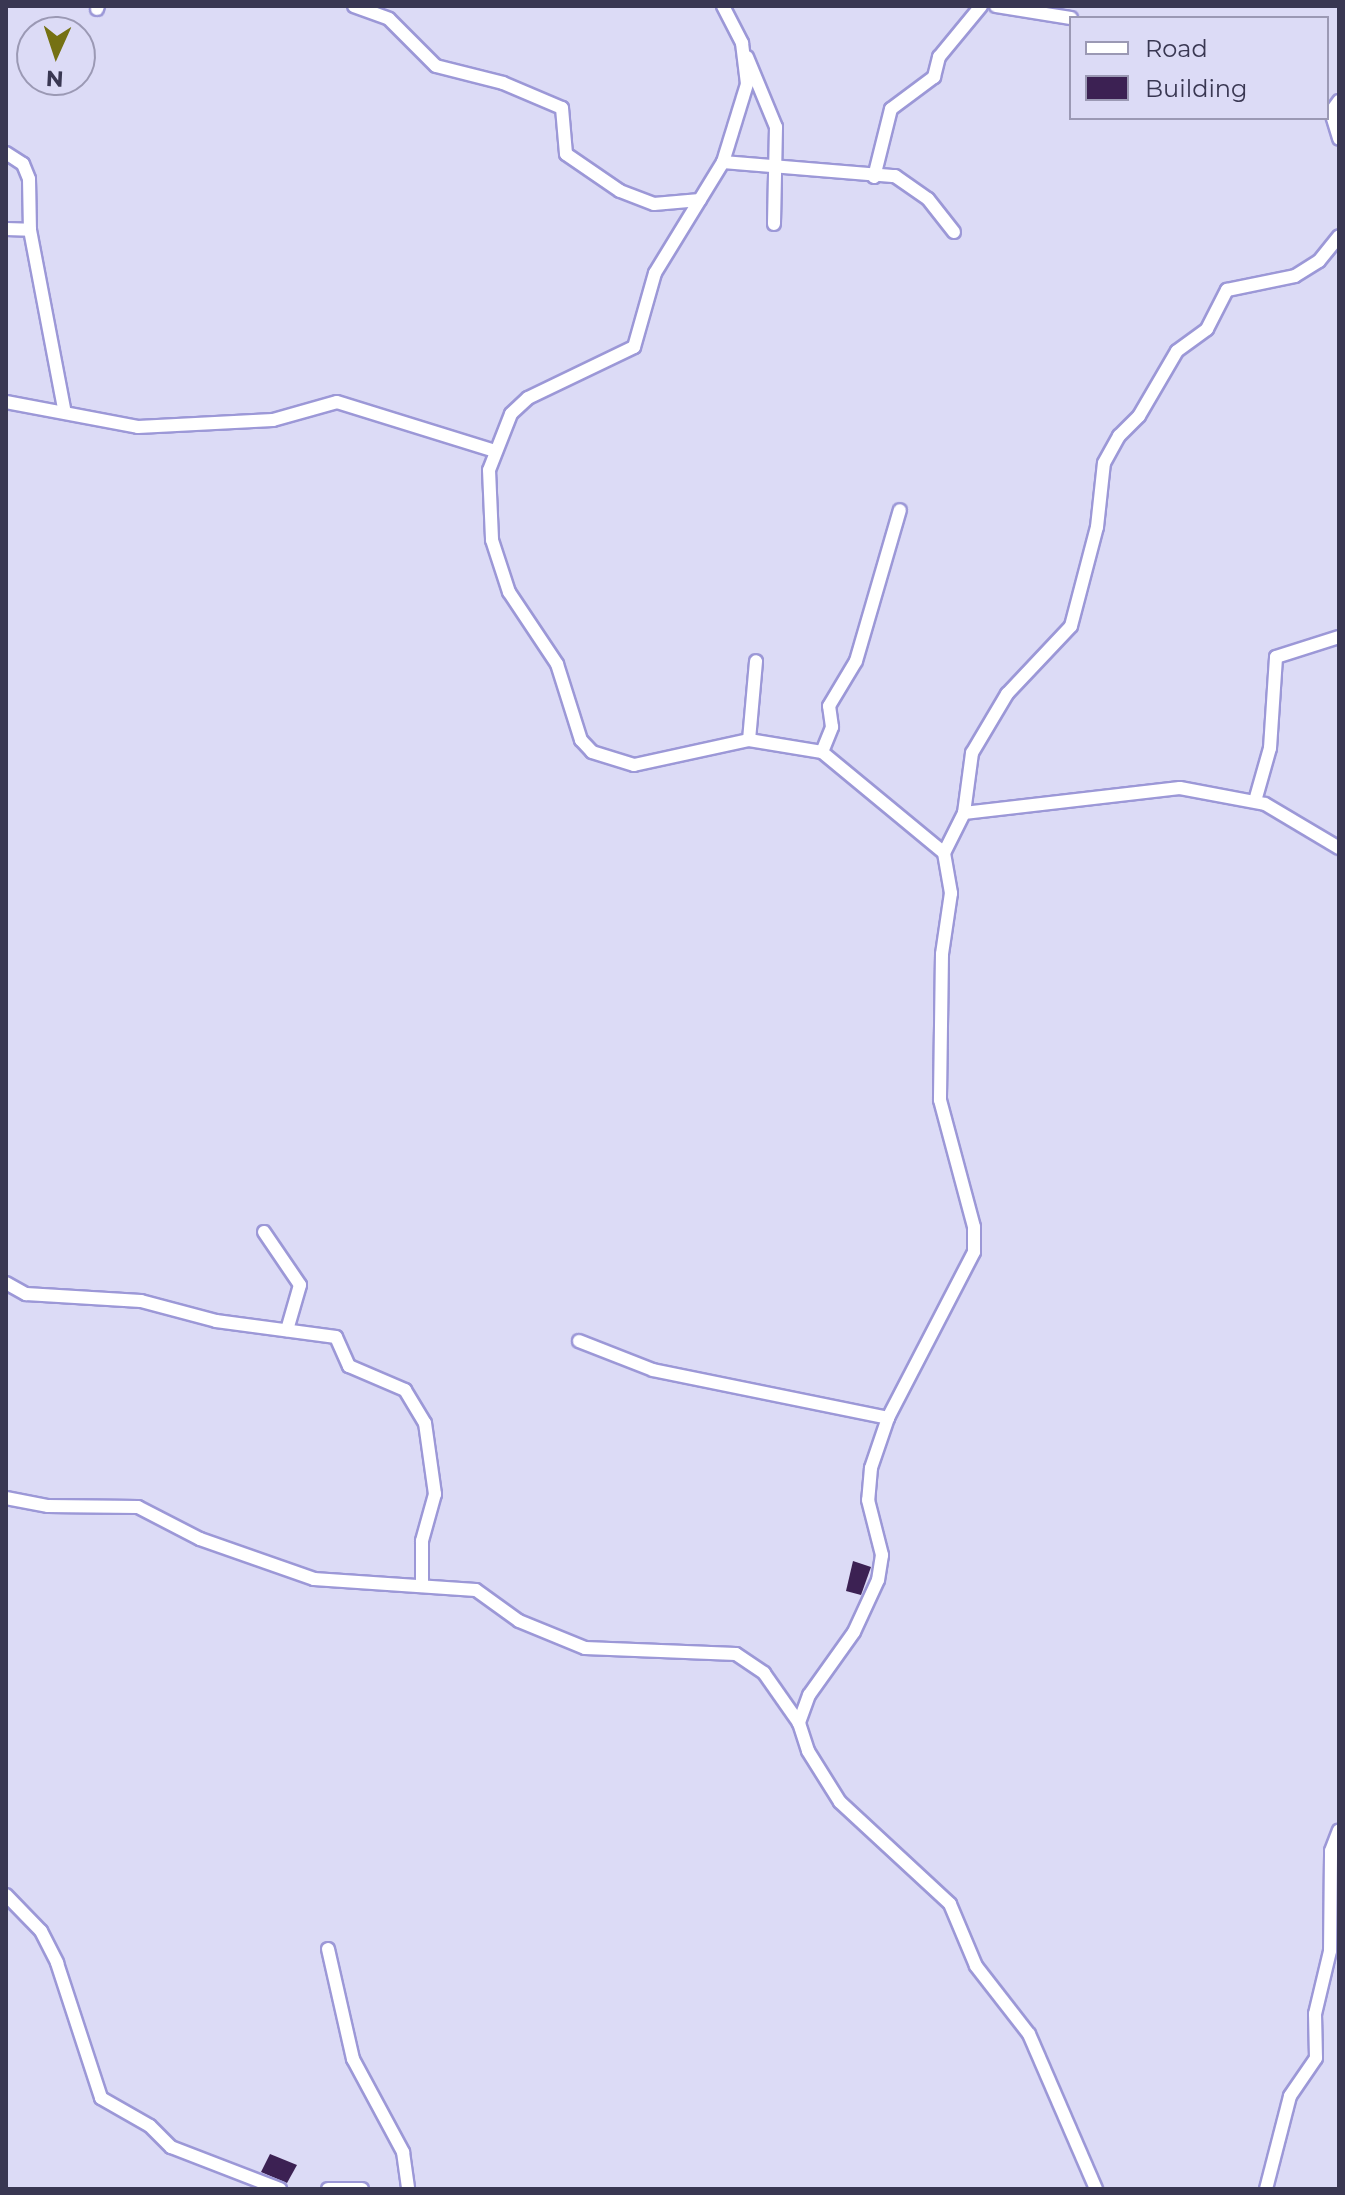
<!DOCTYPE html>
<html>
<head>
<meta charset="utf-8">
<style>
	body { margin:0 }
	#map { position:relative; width:1345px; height:2195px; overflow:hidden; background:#dcdbf6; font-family:Montserrat,sans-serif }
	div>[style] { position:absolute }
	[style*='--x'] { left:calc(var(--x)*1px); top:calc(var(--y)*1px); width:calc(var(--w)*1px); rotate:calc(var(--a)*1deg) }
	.building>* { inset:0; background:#3c2153 }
	.roads { filter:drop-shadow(2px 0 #9c98d7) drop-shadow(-2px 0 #9c98d7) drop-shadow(0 2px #9c98d7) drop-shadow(0 -2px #9c98d7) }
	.minor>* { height:12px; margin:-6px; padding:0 6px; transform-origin:6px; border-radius:6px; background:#fff }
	span { translate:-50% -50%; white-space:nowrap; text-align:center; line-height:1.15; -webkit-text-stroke:8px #dcdbf6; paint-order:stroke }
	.frame { position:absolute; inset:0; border:8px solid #393752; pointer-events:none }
	.legend { position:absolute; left:1069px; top:16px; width:260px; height:104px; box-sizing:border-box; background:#dcdbf6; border:2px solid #9b99b4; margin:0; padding:10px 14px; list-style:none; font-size:24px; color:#393752 }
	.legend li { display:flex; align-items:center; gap:16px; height:40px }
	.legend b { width:40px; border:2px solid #9b99b4 }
	.north { position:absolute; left:16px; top:16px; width:80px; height:80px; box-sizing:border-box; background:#dcdbf6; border:2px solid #9b99b4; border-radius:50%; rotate:183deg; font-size:22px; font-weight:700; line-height:32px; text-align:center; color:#393752 }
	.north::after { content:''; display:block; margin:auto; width:28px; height:36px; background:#757113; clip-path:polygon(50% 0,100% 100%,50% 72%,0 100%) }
</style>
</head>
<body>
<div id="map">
	<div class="building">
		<i style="clip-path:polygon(853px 1561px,871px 1567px,861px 1595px,846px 1591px)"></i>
		<i style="clip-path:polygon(270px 2154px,297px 2165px,287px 2183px,261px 2172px)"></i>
	</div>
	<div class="roads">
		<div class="minor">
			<i style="--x:354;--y:6;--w:37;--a:20"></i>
			<i style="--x:389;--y:19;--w:66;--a:45"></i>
			<i style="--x:436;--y:66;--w:69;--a:14.2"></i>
			<i style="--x:503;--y:83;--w:64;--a:23"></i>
			<i style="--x:562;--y:108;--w:46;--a:85"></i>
			<i style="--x:566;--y:154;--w:65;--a:34.4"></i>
			<i style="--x:620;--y:191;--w:36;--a:21"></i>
			<i style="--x:654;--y:204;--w:46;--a:-5"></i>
			<i style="--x:723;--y:6;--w:42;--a:62.8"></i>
			<i style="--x:742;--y:43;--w:41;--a:83"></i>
			<i style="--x:747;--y:84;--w:82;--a:107.1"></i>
			<i style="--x:723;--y:162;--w:130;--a:121.5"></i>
			<i style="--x:655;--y:273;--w:77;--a:105.8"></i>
			<i style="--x:634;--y:347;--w:118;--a:154.3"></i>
			<i style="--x:528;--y:398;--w:23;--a:137"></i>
			<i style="--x:511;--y:414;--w:60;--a:111.4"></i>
			<i style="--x:489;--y:470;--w:70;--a:87.5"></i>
			<i style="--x:492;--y:540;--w:55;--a:71.9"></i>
			<i style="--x:509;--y:592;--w:87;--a:56.3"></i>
			<i style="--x:557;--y:664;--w:80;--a:72.5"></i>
			<i style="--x:581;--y:740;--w:16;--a:47"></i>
			<i style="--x:592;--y:752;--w:44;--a:17.2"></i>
			<i style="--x:634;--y:765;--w:118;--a:-12.3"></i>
			<i style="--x:749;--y:740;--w:74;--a:9.3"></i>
			<i style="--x:822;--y:752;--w:158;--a:39.6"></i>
			<i style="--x:944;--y:853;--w:41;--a:80.1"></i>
			<i style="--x:951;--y:893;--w:62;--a:98.4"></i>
			<i style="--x:942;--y:954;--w:146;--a:90.8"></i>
			<i style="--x:940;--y:1100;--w:131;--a:75"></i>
			<i style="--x:974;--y:1227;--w:25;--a:90"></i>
			<i style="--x:974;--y:1252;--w:187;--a:117.4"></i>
			<i style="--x:888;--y:1418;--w:53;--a:108.8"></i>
			<i style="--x:871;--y:1468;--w:32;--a:95"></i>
			<i style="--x:868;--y:1500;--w:57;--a:75.7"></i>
			<i style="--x:882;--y:1555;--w:25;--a:99"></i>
			<i style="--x:878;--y:1580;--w:57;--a:114.8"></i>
			<i style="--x:854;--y:1632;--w:77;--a:125.5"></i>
			<i style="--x:809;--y:1695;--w:30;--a:110"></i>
			<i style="--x:799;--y:1723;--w:29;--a:72"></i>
			<i style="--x:808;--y:1751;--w:60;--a:57.9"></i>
			<i style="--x:840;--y:1802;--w:150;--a:42.8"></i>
			<i style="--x:950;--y:1904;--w:67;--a:67.2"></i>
			<i style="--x:976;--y:1966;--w:86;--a:52.1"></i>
			<i style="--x:1029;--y:2034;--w:169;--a:66.6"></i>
			<i style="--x:996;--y:6;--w:76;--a:9.1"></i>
			<i style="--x:97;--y:9;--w:3;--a:-72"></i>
			<i style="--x:747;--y:57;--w:76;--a:67.5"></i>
			<i style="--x:776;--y:127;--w:97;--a:91.2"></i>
			<i style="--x:1339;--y:101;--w:14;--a:126"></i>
			<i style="--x:1331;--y:112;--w:28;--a:73"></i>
			<i style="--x:6;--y:153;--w:20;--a:33"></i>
			<i style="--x:23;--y:164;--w:16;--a:68"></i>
			<i style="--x:29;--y:179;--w:51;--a:88.9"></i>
			<i style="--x:30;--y:230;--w:182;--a:79.2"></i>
			<i style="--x:723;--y:162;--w:173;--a:4.7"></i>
			<i style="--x:895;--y:176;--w:40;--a:34.9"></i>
			<i style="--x:928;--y:199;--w:42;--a:51.8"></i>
			<i style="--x:874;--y:177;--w:70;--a:-76"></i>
			<i style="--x:891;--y:109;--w:54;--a:-36.7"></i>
			<i style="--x:934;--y:77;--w:21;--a:-76"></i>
			<i style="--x:939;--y:57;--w:66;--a:-50.5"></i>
			<i style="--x:6;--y:229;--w:24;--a:2"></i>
			<i style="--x:6;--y:402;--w:134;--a:10.7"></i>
			<i style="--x:138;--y:427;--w:135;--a:-3"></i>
			<i style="--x:273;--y:420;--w:66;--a:-15.7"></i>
			<i style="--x:337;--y:402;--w:162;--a:17.2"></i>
			<i style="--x:749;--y:740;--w:79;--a:-84.9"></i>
			<i style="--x:822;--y:752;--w:27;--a:-68"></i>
			<i style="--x:832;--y:727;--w:21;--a:-98"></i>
			<i style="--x:829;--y:706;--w:52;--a:-59"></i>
			<i style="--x:856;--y:661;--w:157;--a:-73.8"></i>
			<i style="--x:1255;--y:801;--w:55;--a:-74.2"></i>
			<i style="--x:1270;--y:748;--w:91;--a:-86.2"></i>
			<i style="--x:1276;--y:657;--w:66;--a:-17.6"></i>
			<i style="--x:964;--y:813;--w:217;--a:-6.6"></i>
			<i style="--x:1180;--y:788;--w:86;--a:10.7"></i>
			<i style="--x:1265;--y:804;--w:86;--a:30.7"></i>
			<i style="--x:944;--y:853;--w:45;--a:-63.4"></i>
			<i style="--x:964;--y:813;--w:61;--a:-82.4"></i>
			<i style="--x:972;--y:753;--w:69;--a:-59.3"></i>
			<i style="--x:1007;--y:694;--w:93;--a:-46.7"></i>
			<i style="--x:1071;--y:626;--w:102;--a:-75.3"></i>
			<i style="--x:1097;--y:527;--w:64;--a:-83.8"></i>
			<i style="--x:1104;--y:463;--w:31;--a:-61"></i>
			<i style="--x:1119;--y:436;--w:28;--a:-45"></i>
			<i style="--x:1139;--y:416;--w:75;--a:-59.7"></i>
			<i style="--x:1177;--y:351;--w:37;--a:-36"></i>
			<i style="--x:1207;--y:329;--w:44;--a:-62.9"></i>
			<i style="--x:1227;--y:290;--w:69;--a:-11.6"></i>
			<i style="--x:1295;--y:276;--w:28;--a:-32"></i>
			<i style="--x:1319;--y:261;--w:32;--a:-51"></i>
			<i style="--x:264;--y:1232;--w:64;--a:55.8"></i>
			<i style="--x:300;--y:1285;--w:47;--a:106.1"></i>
			<i style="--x:6;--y:1283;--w:23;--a:29"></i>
			<i style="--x:26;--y:1294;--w:115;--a:3.5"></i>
			<i style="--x:141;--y:1301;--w:78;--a:14.9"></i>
			<i style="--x:216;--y:1321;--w:121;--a:7.6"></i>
			<i style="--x:336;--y:1337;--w:32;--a:66"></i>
			<i style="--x:349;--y:1366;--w:61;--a:23.2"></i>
			<i style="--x:405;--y:1390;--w:39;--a:59"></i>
			<i style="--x:425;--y:1423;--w:72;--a:82"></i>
			<i style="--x:435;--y:1494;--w:49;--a:105.5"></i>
			<i style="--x:422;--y:1541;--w:41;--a:90"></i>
			<i style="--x:579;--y:1341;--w:79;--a:21.4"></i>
			<i style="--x:653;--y:1370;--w:240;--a:11.5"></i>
			<i style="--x:6;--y:1498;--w:43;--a:10.8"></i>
			<i style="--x:48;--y:1506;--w:90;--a:0.6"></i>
			<i style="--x:138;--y:1507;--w:70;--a:27.3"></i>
			<i style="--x:200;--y:1539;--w:121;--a:19.3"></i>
			<i style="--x:314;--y:1579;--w:162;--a:3.9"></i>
			<i style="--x:476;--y:1590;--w:53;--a:35.8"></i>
			<i style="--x:519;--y:1621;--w:71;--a:22.2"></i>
			<i style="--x:585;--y:1648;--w:151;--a:2.3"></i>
			<i style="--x:736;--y:1654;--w:34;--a:34"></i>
			<i style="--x:764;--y:1673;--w:61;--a:55"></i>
			<i style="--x:6;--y:1895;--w:50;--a:45.8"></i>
			<i style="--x:41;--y:1931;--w:36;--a:63"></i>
			<i style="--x:57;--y:1963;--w:142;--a:71.9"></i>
			<i style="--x:101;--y:2098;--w:56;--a:29.7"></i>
			<i style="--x:150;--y:2126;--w:30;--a:45"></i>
			<i style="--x:171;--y:2147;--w:117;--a:21.1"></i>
			<i style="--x:328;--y:1949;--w:113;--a:77.2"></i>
			<i style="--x:353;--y:2059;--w:106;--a:61.7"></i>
			<i style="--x:403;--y:2152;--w:37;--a:82"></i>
			<i style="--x:328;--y:2189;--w:34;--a:0"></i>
			<i style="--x:1266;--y:2189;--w:96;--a:-75.5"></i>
			<i style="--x:1290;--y:2096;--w:46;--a:-55.6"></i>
			<i style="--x:1316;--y:2058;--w:44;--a:-91.3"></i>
			<i style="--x:1315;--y:2014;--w:65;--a:-76.6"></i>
			<i style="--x:1330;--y:1951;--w:100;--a:-89.4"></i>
			<i style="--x:1331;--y:1851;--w:22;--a:-69"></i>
		</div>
	</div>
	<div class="frame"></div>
	<ul class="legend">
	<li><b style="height:10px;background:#fff"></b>Road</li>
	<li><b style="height:22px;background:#3c2153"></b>Building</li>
	</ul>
	<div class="north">N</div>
</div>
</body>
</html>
